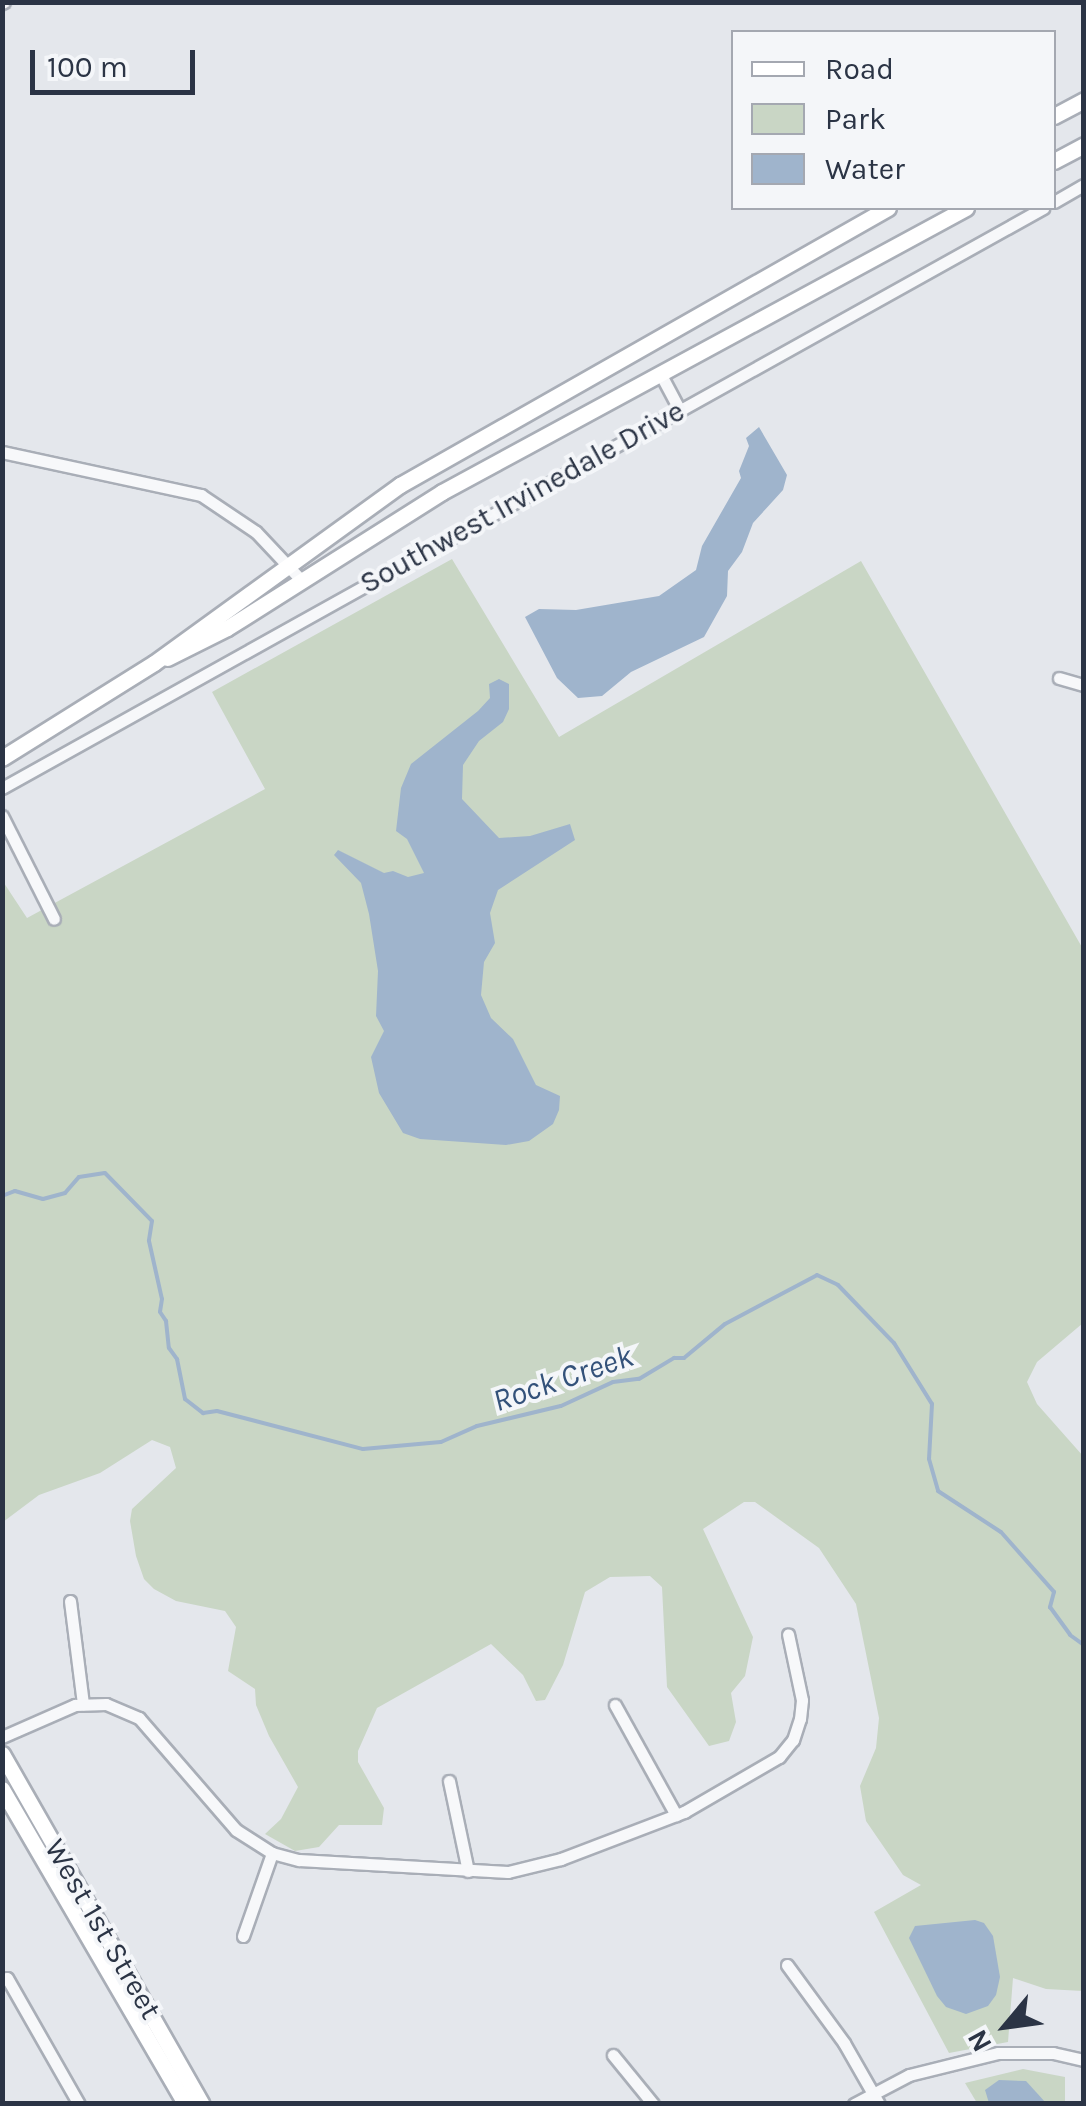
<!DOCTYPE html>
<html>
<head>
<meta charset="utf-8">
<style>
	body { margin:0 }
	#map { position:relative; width:1086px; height:2106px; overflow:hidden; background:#e4e7ec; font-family:Karla,sans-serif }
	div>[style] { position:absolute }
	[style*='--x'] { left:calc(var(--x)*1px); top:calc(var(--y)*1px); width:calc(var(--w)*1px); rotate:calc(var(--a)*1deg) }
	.green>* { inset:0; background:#c9d6c5 }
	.water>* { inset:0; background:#9fb4cc }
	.stream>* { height:4px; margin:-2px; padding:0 2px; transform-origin:2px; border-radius:2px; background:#9fb4cc }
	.roads { filter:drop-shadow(2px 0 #a9aeb7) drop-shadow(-2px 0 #a9aeb7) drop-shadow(0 2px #a9aeb7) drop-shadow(0 -2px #a9aeb7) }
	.minor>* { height:11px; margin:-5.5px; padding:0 5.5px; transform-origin:5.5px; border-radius:5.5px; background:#f7f8fa }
	.major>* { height:15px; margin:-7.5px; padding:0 7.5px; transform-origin:7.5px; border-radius:7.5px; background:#fff }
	span { translate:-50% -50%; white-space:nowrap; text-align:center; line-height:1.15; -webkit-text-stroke:8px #f4f6f9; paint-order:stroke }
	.street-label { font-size:30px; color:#2b3445 }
	.water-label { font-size:32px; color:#34527a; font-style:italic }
	.frame { position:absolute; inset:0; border:5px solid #2b3445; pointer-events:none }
	.legend { position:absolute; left:731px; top:30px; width:325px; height:180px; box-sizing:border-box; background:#f4f6f9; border:2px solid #a4a8b1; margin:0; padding:12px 18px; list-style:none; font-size:30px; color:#2b3445 }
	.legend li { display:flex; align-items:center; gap:20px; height:50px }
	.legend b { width:50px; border:2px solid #a4a8b1 }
	.north { position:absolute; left:956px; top:1976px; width:100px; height:100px; -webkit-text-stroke:8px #f4f6f9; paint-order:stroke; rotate:241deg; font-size:28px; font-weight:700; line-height:40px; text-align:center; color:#2b3445 }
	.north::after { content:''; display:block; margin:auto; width:35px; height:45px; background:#2b3445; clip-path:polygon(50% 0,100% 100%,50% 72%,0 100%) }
	.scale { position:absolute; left:30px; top:50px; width:165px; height:45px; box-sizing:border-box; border:5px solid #2b3445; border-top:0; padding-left:12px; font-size:30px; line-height:35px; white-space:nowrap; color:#2b3445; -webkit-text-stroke:8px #f4f6f9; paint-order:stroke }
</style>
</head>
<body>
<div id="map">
	<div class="green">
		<i style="clip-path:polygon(452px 559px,559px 737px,861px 561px,1083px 949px,1083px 1323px,1037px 1362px,1027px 1382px,1037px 1404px,1083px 1456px,1083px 1991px,1046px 1989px,1013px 1978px,1008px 2042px,949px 2053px,874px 1912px,921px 1885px,903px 1875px,866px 1821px,860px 1786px,876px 1748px,879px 1718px,856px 1604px,819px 1548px,755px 1502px,744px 1502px,703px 1529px,753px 1637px,745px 1676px,731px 1693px,736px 1722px,729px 1741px,709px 1746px,667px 1687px,662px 1587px,650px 1576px,610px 1577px,585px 1592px,563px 1665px,545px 1700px,536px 1701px,523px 1675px,491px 1644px,377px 1708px,358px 1751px,358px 1762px,384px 1808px,382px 1825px,339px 1825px,319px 1847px,295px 1851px,265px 1834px,281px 1819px,298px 1787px,269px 1736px,256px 1705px,255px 1689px,228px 1671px,236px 1627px,225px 1611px,176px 1601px,154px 1589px,144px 1579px,136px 1556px,130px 1521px,132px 1509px,176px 1468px,170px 1447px,152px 1440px,100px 1473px,39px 1495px,3px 1522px,2px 880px,27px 918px,265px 789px,212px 692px)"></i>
		<i style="clip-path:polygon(1023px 2069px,1065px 2077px,1065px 2103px,977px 2103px,965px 2083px)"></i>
	</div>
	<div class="water">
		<i style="clip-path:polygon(759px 427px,787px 475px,783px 490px,753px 523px,742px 552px,728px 571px,727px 596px,704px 637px,631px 672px,602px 696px,578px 698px,557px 678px,525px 617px,539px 609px,576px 610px,659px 596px,696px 570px,702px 546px,741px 478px,739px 471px,749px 446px,746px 438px)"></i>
		<i style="clip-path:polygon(499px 679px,509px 684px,509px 709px,503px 722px,479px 741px,463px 765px,462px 799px,499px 838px,530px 836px,570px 824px,575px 840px,498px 890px,490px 913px,495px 943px,484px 962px,481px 995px,491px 1018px,513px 1039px,536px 1085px,560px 1096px,559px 1110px,553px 1124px,529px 1141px,506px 1145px,420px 1139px,403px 1133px,379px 1093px,371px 1057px,384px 1031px,376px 1016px,378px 971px,369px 914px,361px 883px,334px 855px,338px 850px,384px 873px,393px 871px,408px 877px,424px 873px,407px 839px,396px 831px,401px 788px,411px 764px,478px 711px,490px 698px,489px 684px)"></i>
		<i style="clip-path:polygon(975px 1920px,984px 1923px,993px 1936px,1000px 1977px,996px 1995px,988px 2006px,966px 2014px,946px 2007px,937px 1996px,909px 1938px,915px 1926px)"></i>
		<i style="clip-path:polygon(999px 2080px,1026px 2081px,1046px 2103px,989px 2103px,985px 2090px)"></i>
	</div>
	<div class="stream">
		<i style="--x:2;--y:1196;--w:14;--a:-21"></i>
		<i style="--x:15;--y:1191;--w:29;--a:16"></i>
		<i style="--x:43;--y:1199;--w:23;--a:-15"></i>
		<i style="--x:65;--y:1193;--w:21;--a:-49"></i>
		<i style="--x:79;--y:1177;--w:26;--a:-9"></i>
		<i style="--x:105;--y:1173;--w:67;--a:45.6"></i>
		<i style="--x:152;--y:1221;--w:20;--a:99"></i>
		<i style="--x:149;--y:1241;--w:59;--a:77.4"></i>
		<i style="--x:162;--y:1299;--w:13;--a:99"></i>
		<i style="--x:160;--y:1312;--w:11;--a:56"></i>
		<i style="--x:166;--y:1321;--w:27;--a:84"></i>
		<i style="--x:169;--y:1348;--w:14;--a:54"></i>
		<i style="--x:177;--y:1359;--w:41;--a:78.7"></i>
		<i style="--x:185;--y:1399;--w:23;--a:38"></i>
		<i style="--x:203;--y:1413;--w:14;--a:-8"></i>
		<i style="--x:217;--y:1411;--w:151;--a:14.6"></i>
		<i style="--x:363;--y:1449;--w:78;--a:-5.1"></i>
		<i style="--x:441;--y:1442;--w:39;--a:-24"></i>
		<i style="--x:477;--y:1426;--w:86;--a:-13.4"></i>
		<i style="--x:561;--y:1406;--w:57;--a:-24.8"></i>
		<i style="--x:613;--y:1382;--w:26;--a:-7"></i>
		<i style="--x:639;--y:1379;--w:41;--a:-31"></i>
		<i style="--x:674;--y:1358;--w:10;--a:0"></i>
		<i style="--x:684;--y:1358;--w:53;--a:-39.7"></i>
		<i style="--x:725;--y:1324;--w:104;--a:-28"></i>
		<i style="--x:817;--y:1275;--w:23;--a:25"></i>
		<i style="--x:838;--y:1285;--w:81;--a:46"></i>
		<i style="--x:894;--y:1343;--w:72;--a:58.1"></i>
		<i style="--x:932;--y:1404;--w:55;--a:93.1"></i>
		<i style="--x:929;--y:1459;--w:33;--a:74"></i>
		<i style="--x:938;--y:1491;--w:75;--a:33.1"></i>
		<i style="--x:1001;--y:1532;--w:80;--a:48.5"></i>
		<i style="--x:1054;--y:1592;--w:16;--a:105"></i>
		<i style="--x:1050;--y:1607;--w:34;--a:54"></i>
		<i style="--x:1070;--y:1635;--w:17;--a:36"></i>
	</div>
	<div class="roads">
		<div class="minor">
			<i style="--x:2;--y:3;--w:2;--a:-27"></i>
			<i style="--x:1054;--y:202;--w:34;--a:-30"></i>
			<i style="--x:661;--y:375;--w:40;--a:62"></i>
			<i style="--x:2;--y:452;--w:204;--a:12.2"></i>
			<i style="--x:201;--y:495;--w:66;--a:33.9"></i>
			<i style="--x:256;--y:532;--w:67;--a:46.8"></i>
			<i style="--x:1059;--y:678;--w:26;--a:16"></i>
			<i style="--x:2;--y:788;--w:1192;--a:-29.12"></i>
			<i style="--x:2;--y:816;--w:115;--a:63.2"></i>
			<i style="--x:70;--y:1601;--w:104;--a:82.8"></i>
			<i style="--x:615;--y:1705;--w:126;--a:61"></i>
			<i style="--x:2;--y:1737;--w:80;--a:-23.7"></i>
			<i style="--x:75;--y:1705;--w:31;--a:-2"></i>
			<i style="--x:106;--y:1704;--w:36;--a:23"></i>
			<i style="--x:139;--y:1718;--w:148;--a:49.1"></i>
			<i style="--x:236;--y:1830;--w:43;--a:32.6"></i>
			<i style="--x:272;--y:1853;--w:28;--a:15"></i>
			<i style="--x:299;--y:1860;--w:209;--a:3.3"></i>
			<i style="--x:508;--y:1872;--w:55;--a:-13.8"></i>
			<i style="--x:561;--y:1859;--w:132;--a:-20.9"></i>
			<i style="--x:684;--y:1812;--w:110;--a:-30.1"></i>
			<i style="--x:779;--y:1757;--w:22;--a:-51"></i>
			<i style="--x:793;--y:1740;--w:22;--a:-72"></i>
			<i style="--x:800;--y:1719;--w:19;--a:-84"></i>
			<i style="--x:802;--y:1700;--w:67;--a:-102"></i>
			<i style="--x:449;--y:1781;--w:92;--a:78.1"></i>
			<i style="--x:243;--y:1936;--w:88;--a:-70.7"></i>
			<i style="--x:787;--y:1965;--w:97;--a:53.8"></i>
			<i style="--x:844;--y:2043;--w:70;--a:60.2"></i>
			<i style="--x:2;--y:1980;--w:5;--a:-22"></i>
			<i style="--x:7;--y:1978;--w:145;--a:60.3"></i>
			<i style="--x:613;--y:2055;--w:63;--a:50.8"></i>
			<i style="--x:854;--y:2104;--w:62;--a:-27.8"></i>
			<i style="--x:909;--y:2075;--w:92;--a:-13.9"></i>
			<i style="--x:998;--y:2053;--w:55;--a:0"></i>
			<i style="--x:1053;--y:2053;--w:32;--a:13"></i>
		</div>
		<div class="major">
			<i style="--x:1054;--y:116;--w:34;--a:-28"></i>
			<i style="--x:1054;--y:161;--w:34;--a:-28"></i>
			<i style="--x:167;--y:658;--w:67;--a:-26.6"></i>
			<i style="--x:227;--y:628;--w:254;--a:-32.3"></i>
			<i style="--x:442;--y:492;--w:596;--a:-28.46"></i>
			<i style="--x:2;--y:758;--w:179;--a:-32"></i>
			<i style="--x:154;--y:663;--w:304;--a:-35.9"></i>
			<i style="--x:400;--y:485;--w:561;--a:-29.58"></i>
			<i style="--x:2;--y:1754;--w:403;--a:60.3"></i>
			<i style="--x:2;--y:1789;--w:364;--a:59.8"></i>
		</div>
	</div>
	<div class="street-label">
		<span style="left:522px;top:497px;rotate:-29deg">Southwest Irvinedale Drive</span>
		<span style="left:103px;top:1929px;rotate:60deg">West 1st Street</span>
	</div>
	<div class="water-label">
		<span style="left:563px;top:1379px;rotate:-19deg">Rock Creek</span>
	</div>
	<div class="frame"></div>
	<ul class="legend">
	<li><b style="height:12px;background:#fff"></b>Road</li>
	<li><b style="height:28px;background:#c9d6c5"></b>Park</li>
	<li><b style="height:28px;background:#9fb4cc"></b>Water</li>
	</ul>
	<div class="north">N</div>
	<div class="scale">100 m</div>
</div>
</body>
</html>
